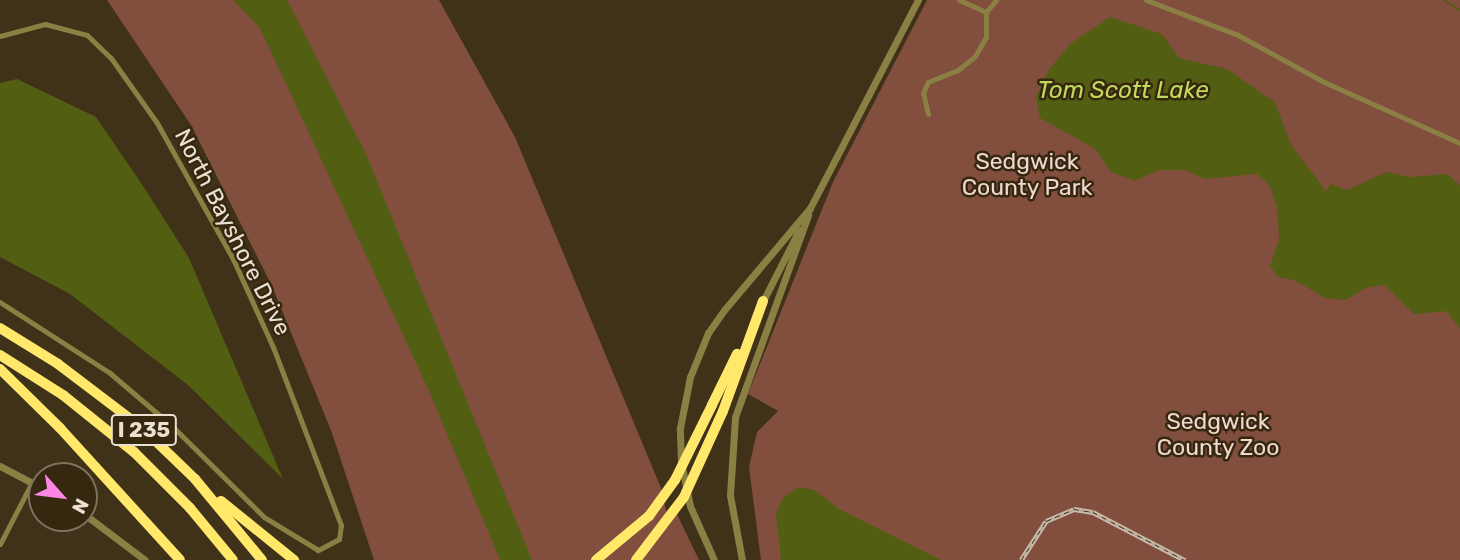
<!DOCTYPE html>
<html>
<head>
<meta charset="utf-8">
<style>
	body { margin:0 }
	#map { position:relative; width:1460px; height:560px; overflow:hidden; background:#403119; font-family:Rubik,sans-serif }
	div>[style] { position:absolute }
	[style*='--x'] { left:calc(var(--x)*1px); top:calc(var(--y)*1px); width:calc(var(--w)*1px); rotate:calc(var(--a)*1deg) }
	.green>* { inset:0; background:#824e3e }
	.water>* { inset:0; background:#525f13 }
	.stream>* { height:2px; margin:-1px; padding:0 1px; transform-origin:1px; border-radius:1px; background:#525f13 }
	.minor>* { height:5px; margin:-2.5px; padding:0 2.5px; transform-origin:2.5px; border-radius:2.5px; background:#8b8043 }
	.tertiary>* { height:7px; margin:-3.5px; padding:0 3.5px; transform-origin:3.5px; border-radius:3.5px; background:#8b8043 }
	.motorway>* { height:10px; margin:-5px; padding:0 5px; transform-origin:5px; border-radius:5px; background:#ffe86a }
	.rail>* { height:4.5px; margin-top:-2.25px; transform-origin:0; background:repeating-linear-gradient(90deg,#36270f 0 5px,#c5baa9 0 10px); box-sizing:border-box; border-block:2px solid #c5baa9 }
	.motorway-bridge>* { height:10px; margin:-5px; padding:0 5px; transform-origin:5px; border-radius:5px; background:#ffe86a }
	span { translate:-50% -50%; white-space:nowrap; text-align:center; line-height:1.15; -webkit-text-stroke:5px #36270f; paint-order:stroke }
	.shield-label span { padding:2px 5px; background:#36270f; border:2px solid; border-radius:5px; -webkit-text-stroke-width:0 }
	.shield-label { font-size:21px; color:#ebe1d3; font-weight:700 }
	.park-label { font-size:23px; color:#f1d7cf }
	.street-label { font-size:23px; color:#ebe1d3 }
	.water-label { font-size:24px; color:#c0d95c; font-style:italic }
	.north { position:absolute; left:28px; top:462px; width:70px; height:70px; box-sizing:border-box; background:#36270f; border:2px solid #7e715d; border-radius:50%; rotate:118deg; font-size:19px; font-weight:700; line-height:28px; text-align:center; color:#ebe1d3 }
	.north::after { content:''; display:block; margin:auto; width:24px; height:32px; background:#fc86e3; clip-path:polygon(50% 0,100% 100%,50% 72%,0 100%) }
</style>
</head>
<body>
<div id="map">
	<div class="green">
		<i style="clip-path:polygon(107px 0,439px 0,515px 137px,661px 488px,668px 519px,675px 510px,699px 560px,374px 560px,332px 433px,272px 286px,191px 125px)"></i>
		<i style="clip-path:polygon(927px 0,1460px 0,1460px 560px,761px 560px,749px 467px,757px 432px,778px 411px,748px 394px,833px 182px)"></i>
	</div>
	<div class="water">
		<i style="clip-path:polygon(233px 0,287px 0,366px 154px,532px 560px,500px 560px,429px 391px,260px 28px)"></i>
		<i style="clip-path:polygon(1110px 17px,1162px 34px,1179px 58px,1227px 69px,1275px 102px,1291px 145px,1326px 191px,1331px 184px,1347px 190px,1387px 172px,1409px 177px,1447px 174px,1460px 185px,1460px 329px,1446px 311px,1414px 314px,1384px 285px,1366px 288px,1346px 300px,1325px 298px,1294px 280px,1278px 277px,1270px 266px,1279px 240px,1277px 208px,1270px 186px,1257px 174px,1205px 179px,1185px 170px,1159px 170px,1135px 181px,1111px 172px,1095px 149px,1040px 118px,1036px 97px,1048px 71px,1071px 43px)"></i>
		<i style="clip-path:polygon(17px 79px,96px 117px,143px 186px,189px 258px,283px 479px,188px 385px,70px 294px,0 257px,0 83px)"></i>
		<i style="clip-path:polygon(798px 487px,814px 490px,839px 509px,941px 560px,781px 560px,776px 513px,783px 498px)"></i>
	</div>
	<div class="stream">
		<i style="--x:1443;--y:0;--w:20;--a:30"></i>
	</div>
	<div class="minor">
		<i style="--x:959;--y:0;--w:30;--a:24"></i>
		<i style="--x:1146;--y:0;--w:98;--a:20.8"></i>
		<i style="--x:1238;--y:35;--w:98;--a:28.7"></i>
		<i style="--x:1324;--y:82;--w:149;--a:24.2"></i>
		<i style="--x:0;--y:36;--w:47;--a:-14.9"></i>
		<i style="--x:45;--y:24;--w:43;--a:14.7"></i>
		<i style="--x:87;--y:35;--w:33;--a:44"></i>
		<i style="--x:111;--y:58;--w:80;--a:54.7"></i>
		<i style="--x:157;--y:123;--w:156;--a:60.8"></i>
		<i style="--x:233;--y:259;--w:97;--a:65.6"></i>
		<i style="--x:273;--y:347;--w:191;--a:69.1"></i>
		<i style="--x:341;--y:525;--w:14;--a:98"></i>
		<i style="--x:339;--y:539;--w:24;--a:152"></i>
		<i style="--x:318;--y:550;--w:63;--a:-148.6"></i>
		<i style="--x:264;--y:517;--w:129;--a:-135.3"></i>
		<i style="--x:172;--y:426;--w:82;--a:-139.5"></i>
		<i style="--x:110;--y:373;--w:131;--a:-147.2"></i>
		<i style="--x:928;--y:114;--w:22;--a:-103"></i>
		<i style="--x:923;--y:93;--w:12;--a:-66"></i>
		<i style="--x:928;--y:82;--w:32;--a:-22"></i>
		<i style="--x:958;--y:70;--w:22;--a:-39"></i>
		<i style="--x:975;--y:56;--w:22;--a:-60"></i>
		<i style="--x:986;--y:37;--w:25;--a:-90"></i>
		<i style="--x:986;--y:12;--w:16;--a:-50"></i>
		<i style="--x:0;--y:544;--w:70;--a:-62.7"></i>
	</div>
	<div class="tertiary">
		<i style="--x:809;--y:210;--w:237;--a:-62.6"></i>
		<i style="--x:763;--y:301;--w:80;--a:-63.1"></i>
		<i style="--x:0;--y:466;--w:47;--a:27.6"></i>
		<i style="--x:84;--y:514;--w:76;--a:37"></i>
		<i style="--x:714;--y:560;--w:59;--a:-114"></i>
		<i style="--x:690;--y:506;--w:45;--a:-101.6"></i>
		<i style="--x:681;--y:462;--w:34;--a:-92"></i>
		<i style="--x:680;--y:428;--w:52;--a:-78.9"></i>
		<i style="--x:690;--y:377;--w:48;--a:-67.8"></i>
		<i style="--x:708;--y:333;--w:29;--a:-55"></i>
		<i style="--x:725;--y:309;--w:132;--a:-49.9"></i>
		<i style="--x:742;--y:560;--w:66;--a:-100.5"></i>
		<i style="--x:730;--y:495;--w:78;--a:-86.3"></i>
		<i style="--x:735;--y:417;--w:215;--a:-70.1"></i>
	</div>
	<div class="motorway">
		<i style="--x:0;--y:328;--w:68;--a:31.8"></i>
		<i style="--x:58;--y:364;--w:104;--a:37.2"></i>
		<i style="--x:141;--y:427;--w:75;--a:43.9"></i>
		<i style="--x:195;--y:479;--w:105;--a:50.4"></i>
		<i style="--x:0;--y:355;--w:75;--a:32.4"></i>
		<i style="--x:63;--y:395;--w:91;--a:38.8"></i>
		<i style="--x:134;--y:452;--w:79;--a:45"></i>
		<i style="--x:190;--y:508;--w:67;--a:50.4"></i>
		<i style="--x:0;--y:369;--w:84;--a:44.5"></i>
		<i style="--x:60;--y:428;--w:178;--a:47.7"></i>
		<i style="--x:712;--y:405;--w:57;--a:-63.9"></i>
		<i style="--x:723;--y:411;--w:117;--a:-70"></i>
		<i style="--x:221;--y:501;--w:94;--a:38.9"></i>
	</div>
	<div class="rail">
		<i style="--x:1021;--y:560;--w:46;--a:-57.3"></i>
		<i style="--x:1046;--y:521;--w:30;--a:-23"></i>
		<i style="--x:1074;--y:509;--w:19;--a:9"></i>
		<i style="--x:1093;--y:512;--w:104;--a:27.6"></i>
	</div>
	<div class="motorway-bridge">
		<i style="--x:596;--y:560;--w:69;--a:-39.7"></i>
		<i style="--x:649;--y:516;--w:44;--a:-54.2"></i>
		<i style="--x:675;--y:480;--w:84;--a:-63.7"></i>
		<i style="--x:636;--y:560;--w:79;--a:-52.7"></i>
		<i style="--x:684;--y:497;--w:94;--a:-65.6"></i>
	</div>
	<div class="shield-label">
		<span style="left:144px;top:430px">I 235</span>
	</div>
	<div class="park-label">
		<span style="left:1027px;top:174px">Sedgwick<br>County Park</span>
		<span style="left:1218px;top:434px">Sedgwick<br>County Zoo</span>
	</div>
	<div class="street-label">
		<span style="left:233px;top:232px;rotate:63deg">North Bayshore Drive</span>
	</div>
	<div class="water-label">
		<span style="left:1123px;top:91px">Tom Scott Lake</span>
	</div>
	<div class="north">N</div>
</div>
</body>
</html>
